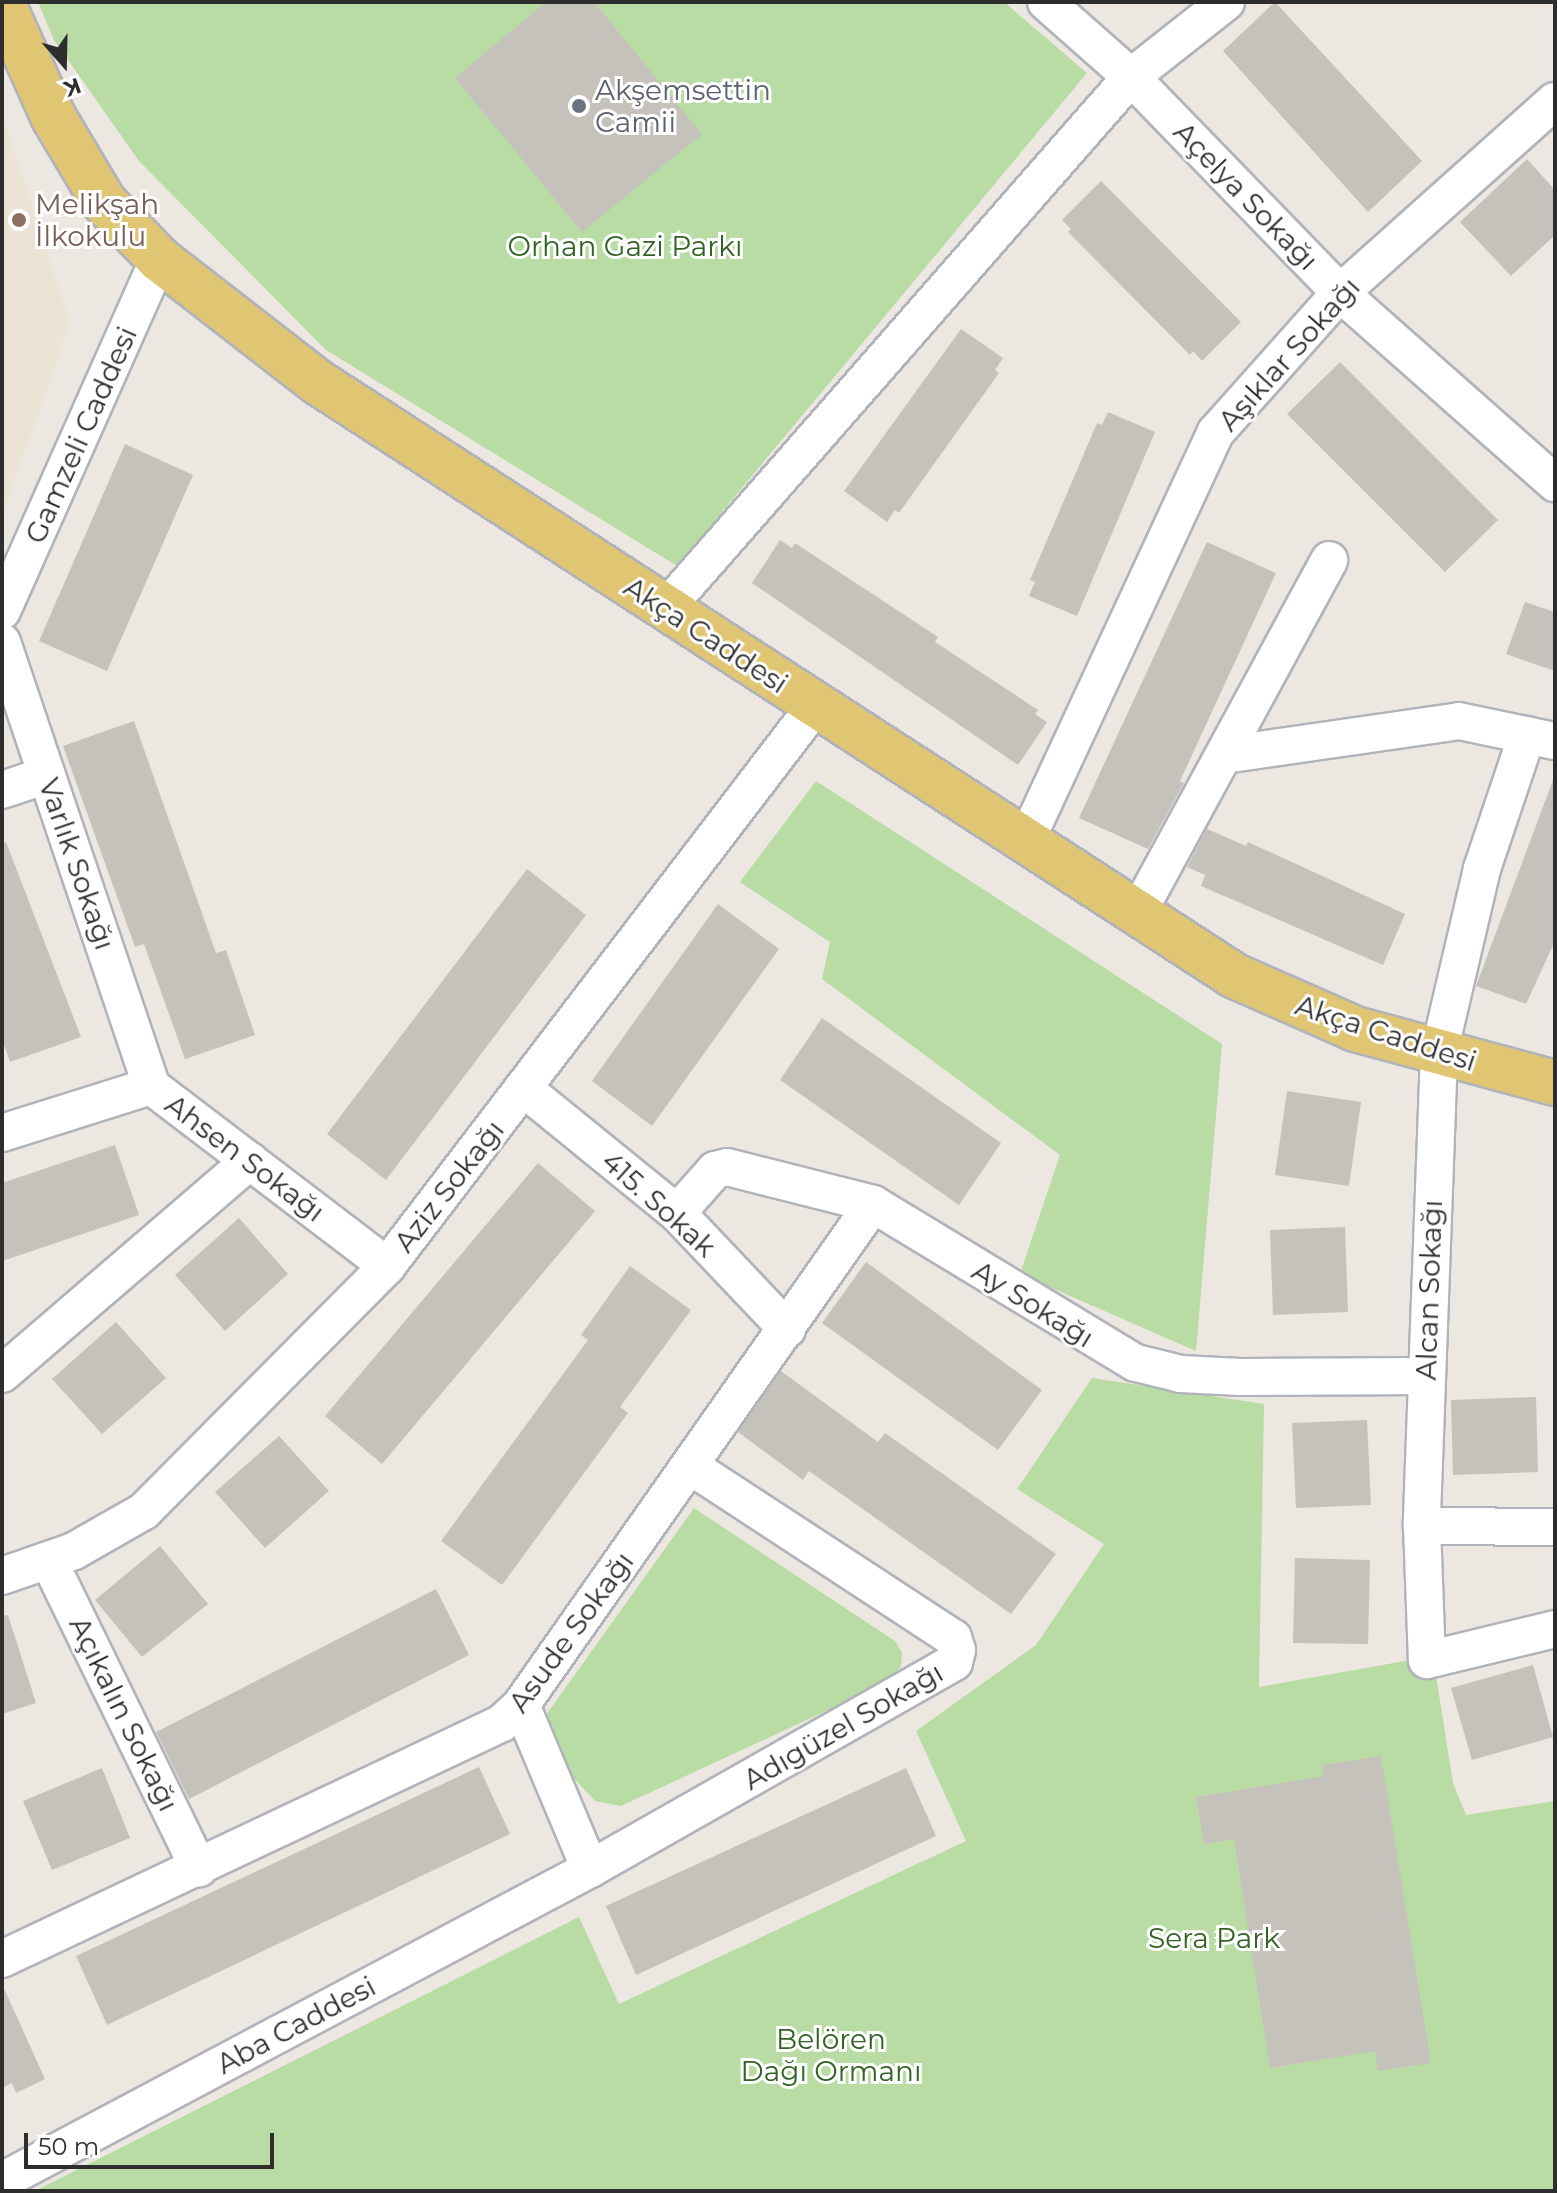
<!DOCTYPE html>
<html>
<head>
<meta charset="utf-8">
<style>
	body { margin:0 }
	#map { position:relative; width:1557px; height:2193px; overflow:hidden; background:#ece7e1; font-family:Montserrat,sans-serif }
	div>[style] { position:absolute }
	[style*='--x'] { left:calc(var(--x)*1px); top:calc(var(--y)*1px); width:calc(var(--w)*1px); rotate:calc(var(--a)*1deg) }
	.education>* { inset:0; background:#ebe3d3 }
	.green>* { inset:0; background:#b8dca4 }
	.building>* { inset:0; background:#c5c2bc }
	.roads { filter:drop-shadow(2px 0 #b1b3bb) drop-shadow(-2px 0 #b1b3bb) drop-shadow(0 2px #b1b3bb) drop-shadow(0 -2px #b1b3bb) }
	.minor>* { height:36px; margin:-18px; padding:0 18px; transform-origin:18px; border-radius:18px; background:#fff }
	.major>* { height:44px; margin:-22px; padding:0 22px; transform-origin:22px; border-radius:22px; background:#e0c572 }
	.dots>* { width:22px; height:22px; translate:-50% -50%; box-sizing:border-box; border:4px solid #fff; border-radius:50% }
	span { translate:-50% -50%; white-space:nowrap; text-align:center; line-height:1.15; -webkit-text-stroke:6px #fff; paint-order:stroke }
	.worship-label { font-size:28px; color:#5b616d }
	.left { translate:0 -50%; text-align:left }
	.street-label { font-size:28px; color:#2d2d2d }
	.education-label { font-size:28px; color:#785e54 }
	.park-label { font-size:28px; color:#326224 }
	.frame { position:absolute; inset:0; border:4px solid #2d2d2d; pointer-events:none }
	.north { position:absolute; left:24px; top:24px; width:80px; height:80px; -webkit-text-stroke:6px #fff; paint-order:stroke; rotate:160deg; font-size:22px; font-weight:700; line-height:32px; text-align:center; color:#2d2d2d }
	.north::after { content:''; display:block; margin:auto; width:28px; height:36px; background:#2d2d2d; clip-path:polygon(50% 0,100% 100%,50% 72%,0 100%) }
	.scale { position:absolute; left:24px; top:2133px; width:250px; height:36px; box-sizing:border-box; border:4px solid #2d2d2d; border-top:0; padding-left:10px; font-size:24px; line-height:28px; white-space:nowrap; color:#2d2d2d; -webkit-text-stroke:6px #fff; paint-order:stroke }
</style>
</head>
<body>
<div id="map">
	<div class="education">
		<i style="clip-path:polygon(3px 116px,70px 323px,2px 517px,2px 117px)"></i>
	</div>
	<div class="green">
		<i style="clip-path:polygon(38px 2px,1004px 2px,1087px 73px,677px 566px,326px 350px,139px 161px,54px 40px)"></i>
		<i style="clip-path:polygon(816px 781px,1222px 1044px,1196px 1351px,1020px 1274px,1060px 1155px,822px 979px,830px 942px,740px 882px)"></i>
		<i style="clip-path:polygon(1092px 1378px,1264px 1404px,1259px 1687px,1433px 1656px,1453px 1783px,1466px 1815px,1555px 1801px,1555px 2191px,35px 2191px,579px 1917px,619px 2004px,966px 1841px,916px 1731px,1036px 1645px,1104px 1544px,1017px 1489px)"></i>
		<i style="clip-path:polygon(694px 1508px,895px 1641px,902px 1653px,901px 1667px,882px 1685px,621px 1806px,595px 1801px,557px 1760px,546px 1715px)"></i>
	</div>
	<div class="building">
		<i style="clip-path:polygon(546px 2px,594px 2px,702px 134px,582px 232px,455px 78px)"></i>
		<i style="clip-path:polygon(1275px 2px,1422px 161px,1368px 212px,1223px 51px)"></i>
		<i style="clip-path:polygon(1527px 159px,1555px 190px,1555px 235px,1511px 276px,1460px 222px)"></i>
		<i style="clip-path:polygon(1101px 181px,1241px 322px,1202px 361px,1193px 351px,1190px 355px,1068px 232px,1071px 229px,1062px 220px)"></i>
		<i style="clip-path:polygon(961px 329px,1003px 358px,995px 370px,999px 373px,899px 513px,895px 510px,887px 522px,844px 491px)"></i>
		<i style="clip-path:polygon(1340px 362px,1498px 520px,1445px 572px,1287px 414px)"></i>
		<i style="clip-path:polygon(1108px 412px,1155px 432px,1077px 616px,1029px 596px,1035px 582px,1030px 580px,1097px 423px,1102px 425px)"></i>
		<i style="clip-path:polygon(125px 444px,193px 475px,107px 671px,39px 641px)"></i>
		<i style="clip-path:polygon(780px 540px,792px 548px,795px 543px,938px 637px,935px 642px,1038px 710px,1035px 714px,1047px 722px,1018px 765px,752px 583px)"></i>
		<i style="clip-path:polygon(1207px 542px,1276px 573px,1180px 781px,1184px 783px,1148px 849px,1079px 818px)"></i>
		<i style="clip-path:polygon(1525px 602px,1555px 612px,1555px 671px,1506px 654px)"></i>
		<i style="clip-path:polygon(134px 721px,216px 953px,226px 950px,255px 1035px,185px 1059px,144px 944px,135px 947px,63px 746px)"></i>
		<i style="clip-path:polygon(1553px 780px,1555px 941px,1526px 1004px,1476px 986px)"></i>
		<i style="clip-path:polygon(1207px 829px,1246px 846px,1248px 842px,1405px 914px,1383px 965px,1201px 886px,1205px 875px,1187px 867px)"></i>
		<i style="clip-path:polygon(6px 842px,81px 1037px,10px 1062px,2px 1039px,2px 843px)"></i>
		<i style="clip-path:polygon(527px 869px,586px 915px,386px 1180px,327px 1134px)"></i>
		<i style="clip-path:polygon(718px 904px,779px 949px,652px 1126px,592px 1081px)"></i>
		<i style="clip-path:polygon(822px 1018px,1001px 1143px,959px 1205px,780px 1080px)"></i>
		<i style="clip-path:polygon(1287px 1091px,1361px 1102px,1349px 1186px,1275px 1175px)"></i>
		<i style="clip-path:polygon(115px 1145px,139px 1215px,2px 1261px,2px 1183px)"></i>
		<i style="clip-path:polygon(538px 1163px,595px 1211px,382px 1464px,325px 1416px)"></i>
		<i style="clip-path:polygon(239px 1218px,288px 1274px,225px 1331px,175px 1275px)"></i>
		<i style="clip-path:polygon(1345px 1227px,1348px 1312px,1273px 1315px,1270px 1230px)"></i>
		<i style="clip-path:polygon(866px 1262px,1042px 1390px,998px 1450px,822px 1323px)"></i>
		<i style="clip-path:polygon(630px 1266px,691px 1310px,620px 1407px,628px 1413px,502px 1585px,441px 1541px,588px 1340px,581px 1335px)"></i>
		<i style="clip-path:polygon(116px 1322px,166px 1378px,102px 1434px,52px 1379px)"></i>
		<i style="clip-path:polygon(781px 1371px,878px 1442px,885px 1433px,1056px 1554px,1011px 1614px,809px 1471px,803px 1480px,738px 1432px)"></i>
		<i style="clip-path:polygon(1536px 1397px,1538px 1472px,1453px 1475px,1451px 1400px)"></i>
		<i style="clip-path:polygon(1367px 1420px,1371px 1505px,1296px 1508px,1292px 1423px)"></i>
		<i style="clip-path:polygon(279px 1436px,329px 1491px,265px 1548px,215px 1492px)"></i>
		<i style="clip-path:polygon(160px 1546px,208px 1604px,142px 1657px,95px 1600px)"></i>
		<i style="clip-path:polygon(1295px 1558px,1370px 1560px,1368px 1644px,1293px 1643px)"></i>
		<i style="clip-path:polygon(436px 1589px,469px 1655px,189px 1799px,156px 1732px)"></i>
		<i style="clip-path:polygon(8px 1615px,36px 1703px,2px 1714px,2px 1616px)"></i>
		<i style="clip-path:polygon(1533px 1665px,1553px 1737px,1472px 1760px,1451px 1688px)"></i>
		<i style="clip-path:polygon(1381px 1756px,1431px 2063px,1378px 2071px,1375px 2051px,1270px 2068px,1234px 1839px,1204px 1844px,1196px 1797px,1324px 1776px,1322px 1765px)"></i>
		<i style="clip-path:polygon(479px 1767px,510px 1834px,107px 2025px,76px 1956px)"></i>
		<i style="clip-path:polygon(102px 1768px,130px 1838px,52px 1870px,23px 1801px)"></i>
		<i style="clip-path:polygon(906px 1768px,936px 1836px,636px 1975px,606px 1906px)"></i>
		<i style="clip-path:polygon(2px 1984px,45px 2079px,16px 2093px,12px 2083px,2px 2088px)"></i>
	</div>
	<div class="roads">
		<div class="minor">
			<i style="--x:1046;--y:2;--w:113;--a:41.4"></i>
			<i style="--x:1131;--y:77;--w:301;--a:45.9"></i>
			<i style="--x:1340;--y:293;--w:287;--a:41.5"></i>
			<i style="--x:666;--y:608;--w:706;--a:-48.79"></i>
			<i style="--x:1131;--y:77;--w:121;--a:-38.3"></i>
			<i style="--x:2;--y:611;--w:385;--a:-66"></i>
			<i style="--x:2;--y:642;--w:468;--a:71.4"></i>
			<i style="--x:1527;--y:735;--w:141;--a:108.6"></i>
			<i style="--x:1482;--y:869;--w:189;--a:103.2"></i>
			<i style="--x:1439;--y:1053;--w:473;--a:92.1"></i>
			<i style="--x:1422;--y:1526;--w:134;--a:87.9"></i>
			<i style="--x:1427;--y:1660;--w:132;--a:-13.6"></i>
			<i style="--x:1224;--y:755;--w:237;--a:-8.2"></i>
			<i style="--x:1459;--y:721;--w:98;--a:11.8"></i>
			<i style="--x:2;--y:790;--w:47;--a:-18.4"></i>
			<i style="--x:1025;--y:843;--w:453;--a:-65.1"></i>
			<i style="--x:1216;--y:432;--w:186;--a:-48.3"></i>
			<i style="--x:1340;--y:293;--w:288;--a:-41.8"></i>
			<i style="--x:1136;--y:916;--w:405;--a:-61.5"></i>
			<i style="--x:523;--y:1088;--w:198;--a:39.1"></i>
			<i style="--x:677;--y:1213;--w:160;--a:46.5"></i>
			<i style="--x:2;--y:1133;--w:156;--a:-17.5"></i>
			<i style="--x:151;--y:1086;--w:297;--a:37.3"></i>
			<i style="--x:677;--y:1213;--w:57;--a:-48.5"></i>
			<i style="--x:715;--y:1170;--w:12;--a:-14"></i>
			<i style="--x:727;--y:1167;--w:151;--a:14.2"></i>
			<i style="--x:873;--y:1204;--w:307;--a:31.2"></i>
			<i style="--x:1136;--y:1363;--w:46;--a:13.7"></i>
			<i style="--x:1181;--y:1374;--w:59;--a:2.9"></i>
			<i style="--x:1240;--y:1377;--w:186;--a:-0.3"></i>
			<i style="--x:2;--y:1374;--w:327;--a:-40.7"></i>
			<i style="--x:1422;--y:1526;--w:133;--a:0.4"></i>
			<i style="--x:49;--y:1561;--w:342;--a:64"></i>
			<i style="--x:2;--y:1576;--w:76;--a:-19.1"></i>
			<i style="--x:74;--y:1551;--w:81;--a:-29.7"></i>
			<i style="--x:144;--y:1511;--w:345;--a:-45.2"></i>
			<i style="--x:387;--y:1266;--w:705;--a:-52.61"></i>
			<i style="--x:521;--y:1705;--w:178;--a:67.2"></i>
			<i style="--x:590;--y:1869;--w:419;--a:-29.6"></i>
			<i style="--x:954;--y:1662;--w:12;--a:-76"></i>
			<i style="--x:957;--y:1650;--w:13;--a:-108"></i>
			<i style="--x:953;--y:1638;--w:314;--a:-146.8"></i>
			<i style="--x:2;--y:1959;--w:553;--a:-25.27"></i>
			<i style="--x:502;--y:1723;--w:26;--a:-43"></i>
			<i style="--x:521;--y:1705;--w:612;--a:-54.91"></i>
			<i style="--x:2;--y:2181;--w:666;--a:-27.95"></i>
		</div>
		<div class="major">
			<i style="--x:2;--y:2;--w:127;--a:65.9"></i>
			<i style="--x:54;--y:118;--w:98;--a:59.2"></i>
			<i style="--x:104;--y:202;--w:79;--a:46"></i>
			<i style="--x:159;--y:259;--w:202;--a:37.8"></i>
			<i style="--x:319;--y:383;--w:1091;--a:32.92"></i>
			<i style="--x:1235;--y:976;--w:131;--a:23.8"></i>
			<i style="--x:1355;--y:1029;--w:207;--a:15.1"></i>
		</div>
	</div>
	<div class="dots">
		<i style="left:579px;top:106px;background:#6b7280"></i>
		<i style="left:19px;top:220px;background:#8d6e63"></i>
	</div>
	<div class="worship-label">
		<span class="left" style="left:595px;top:106px">Akşemsettin<br>Camii</span>
	</div>
	<div class="street-label">
		<span style="left:1246px;top:196px;rotate:46deg">Açelya Sokağı</span>
		<span style="left:1289px;top:354px;rotate:-48deg">Aşıklar Sokağı</span>
		<span style="left:81px;top:435px;rotate:-66deg">Gamzeli Caddesi</span>
		<span style="left:706px;top:635px;rotate:33deg">Akça Caddesi</span>
		<span style="left:77px;top:864px;rotate:71deg">Varlık Sokağı</span>
		<span style="left:1386px;top:1033px;rotate:18deg">Akça Caddesi</span>
		<span style="left:245px;top:1158px;rotate:37deg">Ahsen Sokağı</span>
		<span style="left:449px;top:1186px;rotate:-52deg">Aziz Sokağı</span>
		<span style="left:659px;top:1204px;rotate:42deg">415. Sokak</span>
		<span style="left:1429px;top:1290px;rotate:-88deg">Alcan Sokağı</span>
		<span style="left:1033px;top:1304px;rotate:32deg">Ay Sokağı</span>
		<span style="left:571px;top:1632px;rotate:-54deg">Asude Sokağı</span>
		<span style="left:124px;top:1714px;rotate:64deg">Açıkalın Sokağı</span>
		<span style="left:843px;top:1726px;rotate:-30deg">Adıgüzel Sokağı</span>
		<span style="left:296px;top:2025px;rotate:-28deg">Aba Caddesi</span>
	</div>
	<div class="education-label">
		<span class="left" style="left:35px;top:220px">Melikşah<br>İlkokulu</span>
	</div>
	<div class="park-label">
		<span style="left:625px;top:246px">Orhan Gazi Parkı</span>
		<span style="left:1214px;top:1938px">Sera Park</span>
		<span style="left:831px;top:2055px">Belören<br>Dağı Ormanı</span>
	</div>
	<div class="frame"></div>
	<div class="north">K</div>
	<div class="scale">50 m</div>
</div>
</body>
</html>
